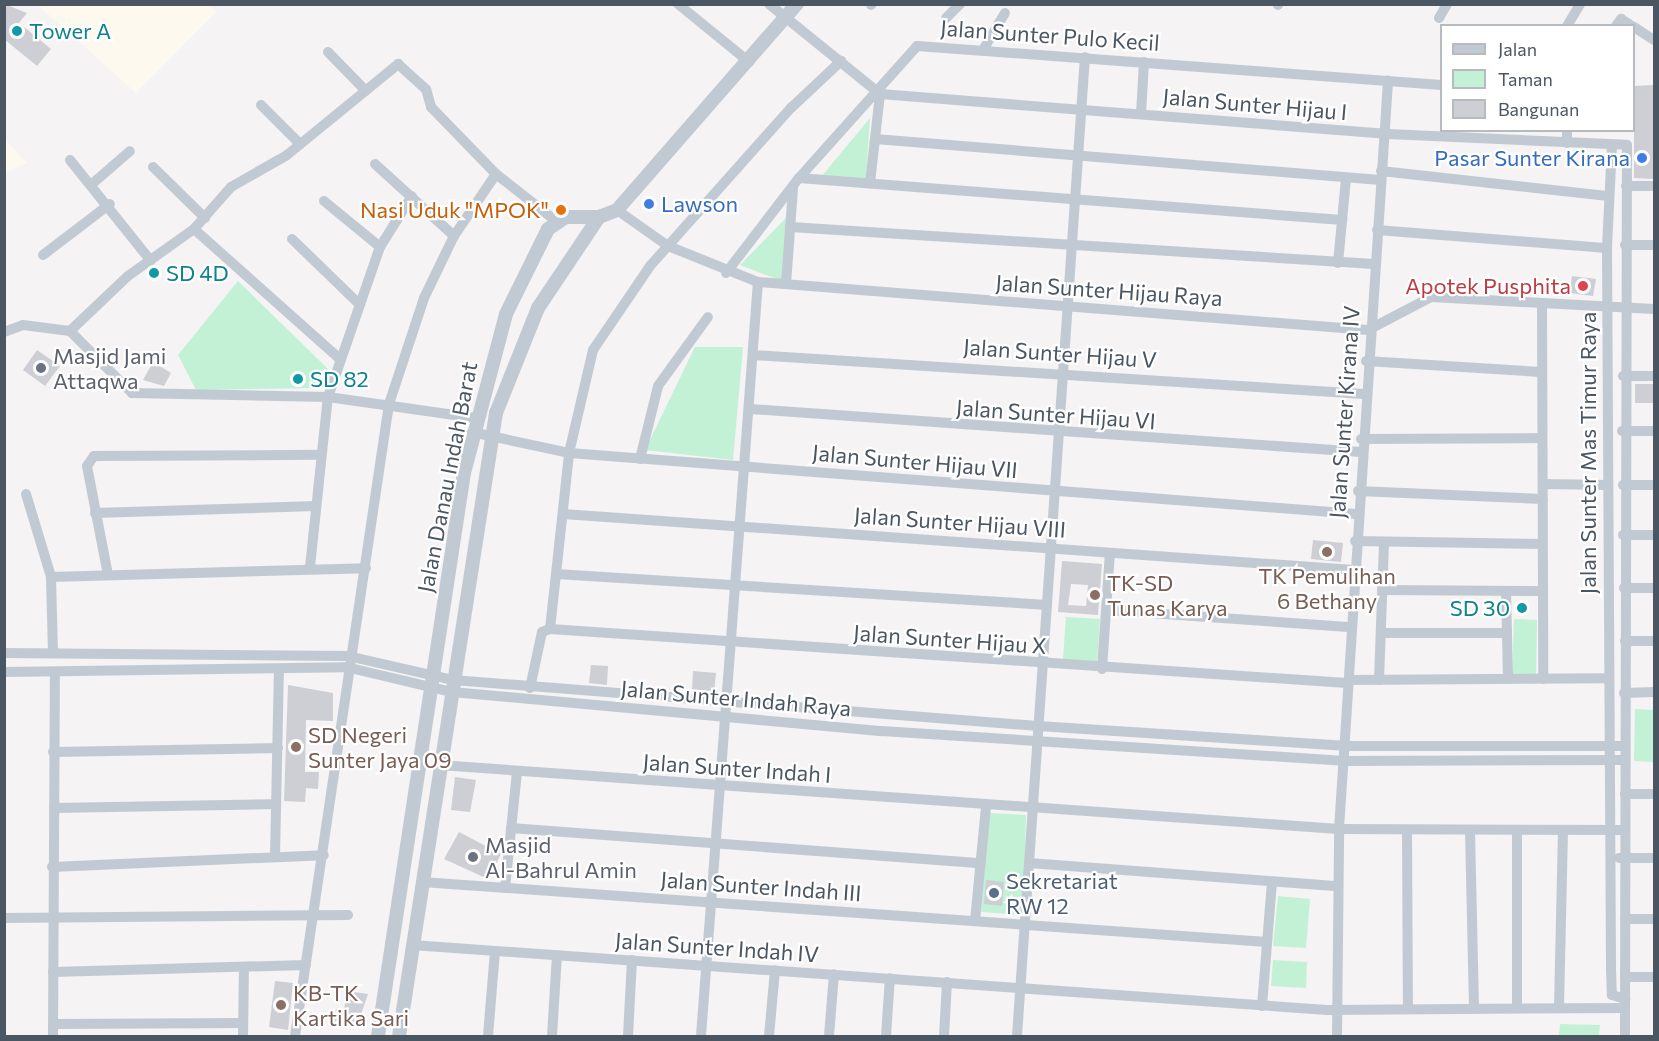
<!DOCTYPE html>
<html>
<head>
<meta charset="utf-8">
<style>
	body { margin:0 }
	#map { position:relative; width:1659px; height:1041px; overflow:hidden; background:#f5f3f3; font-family:Commissioner,sans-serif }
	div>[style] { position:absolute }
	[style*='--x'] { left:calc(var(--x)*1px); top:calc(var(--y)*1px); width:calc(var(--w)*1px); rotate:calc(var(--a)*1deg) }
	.commercial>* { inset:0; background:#fdf9ef }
	.green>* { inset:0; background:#c3f1d5 }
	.building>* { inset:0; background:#cdcfd5 }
	.minor>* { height:10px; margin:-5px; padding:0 5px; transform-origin:5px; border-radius:5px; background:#c1cad2 }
	.tertiary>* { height:14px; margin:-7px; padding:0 7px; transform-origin:7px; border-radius:7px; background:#c1cad2 }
	.dots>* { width:16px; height:16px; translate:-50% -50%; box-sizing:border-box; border:3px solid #fff; border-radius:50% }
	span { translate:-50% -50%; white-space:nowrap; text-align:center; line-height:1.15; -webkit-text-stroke:4.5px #fff; paint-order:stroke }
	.culture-label { font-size:22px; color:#0d838f }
	.left { translate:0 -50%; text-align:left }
	.right { translate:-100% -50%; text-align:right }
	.street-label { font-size:22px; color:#4a5661 }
	.shop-label { font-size:22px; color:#366cbe }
	.food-label { font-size:22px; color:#c56008 }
	.health-label { font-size:22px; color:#be3a42 }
	.worship-label { font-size:22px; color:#5b616d }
	.education-label { font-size:22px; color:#785e54 }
	.service-label { font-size:22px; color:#4e5e75 }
	.frame { position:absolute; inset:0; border:6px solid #4a5661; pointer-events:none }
	.legend { position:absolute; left:1440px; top:24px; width:195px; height:108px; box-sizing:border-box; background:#fff; border:2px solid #b7bbc0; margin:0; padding:8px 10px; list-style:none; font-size:18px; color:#4a5661 }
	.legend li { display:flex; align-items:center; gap:12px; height:30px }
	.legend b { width:30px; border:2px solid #b7bbc0 }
</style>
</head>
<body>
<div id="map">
	<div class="commercial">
		<i style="clip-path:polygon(208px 5px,216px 12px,136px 93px,38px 5px)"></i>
		<i style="clip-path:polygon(5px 139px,27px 163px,5px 173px,4px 173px)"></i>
	</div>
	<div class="green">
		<i style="clip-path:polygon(870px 118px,866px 179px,821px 177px)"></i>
		<i style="clip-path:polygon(787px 217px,782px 281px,740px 265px)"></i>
		<i style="clip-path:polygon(238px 281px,328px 369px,324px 388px,196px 390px,178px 355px)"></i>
		<i style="clip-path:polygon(695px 347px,743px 347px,733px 460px,645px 450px)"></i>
		<i style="clip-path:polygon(1066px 617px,1100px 619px,1097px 662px,1063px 659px)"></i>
		<i style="clip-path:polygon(1514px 619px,1537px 620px,1536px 678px,1512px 677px)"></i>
		<i style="clip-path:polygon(1635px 709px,1654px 710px,1654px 762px,1634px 761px)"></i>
		<i style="clip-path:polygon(989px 813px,1026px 815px,1023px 915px,981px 912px)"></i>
		<i style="clip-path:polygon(1278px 896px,1310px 899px,1306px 948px,1273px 946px)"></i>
		<i style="clip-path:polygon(1273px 960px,1307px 962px,1306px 988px,1271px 986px)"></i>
		<i style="clip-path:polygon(1560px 1024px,1600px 1025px,1599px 1036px,1559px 1036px)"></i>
	</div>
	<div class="building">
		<i style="clip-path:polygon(4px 4px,27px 13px,19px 23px,51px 49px,37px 66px,4px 39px)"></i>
		<i style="clip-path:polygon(1654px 85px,1654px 179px,1634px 178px,1634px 86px)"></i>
		<i style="clip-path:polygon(1572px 276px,1596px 279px,1593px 296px,1570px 293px)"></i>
		<i style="clip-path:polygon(37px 350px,60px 366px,45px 386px,23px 370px)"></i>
		<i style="clip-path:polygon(153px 362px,171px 373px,164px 386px,143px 380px)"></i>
		<i style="clip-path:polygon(1654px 384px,1654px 403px,1635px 403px,1635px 384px)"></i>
		<i style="clip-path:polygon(1313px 540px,1343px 543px,1341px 562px,1311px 559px)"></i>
		<i style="clip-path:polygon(evenodd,1062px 561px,1102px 564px,1098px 615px,1058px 612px,1062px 561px,1071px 584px,1088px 585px,1086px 606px,1068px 605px,1071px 584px)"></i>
		<i style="clip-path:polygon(591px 665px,608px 666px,607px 685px,589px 683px)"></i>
		<i style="clip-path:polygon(693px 671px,716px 673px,714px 692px,692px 690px)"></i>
		<i style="clip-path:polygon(288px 685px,333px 693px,333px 721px,306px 720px,305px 772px,319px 772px,318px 789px,306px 788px,305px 802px,284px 801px)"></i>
		<i style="clip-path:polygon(455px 777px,476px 780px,470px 812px,451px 810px)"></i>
		<i style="clip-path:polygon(459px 832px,501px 854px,488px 879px,444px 859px)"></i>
		<i style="clip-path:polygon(986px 880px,1004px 882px,1002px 906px,984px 904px)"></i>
		<i style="clip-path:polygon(275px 981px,293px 983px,288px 1030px,269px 1027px)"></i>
		<i style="clip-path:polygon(347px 991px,368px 994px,357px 1026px,334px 1022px,336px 1009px,344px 1010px)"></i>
	</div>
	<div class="minor">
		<i style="--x:678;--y:4;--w:92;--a:39.2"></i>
		<i style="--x:769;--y:4;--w:143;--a:39"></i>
		<i style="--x:880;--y:94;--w:90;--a:96.4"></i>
		<i style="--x:1278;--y:4;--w:1;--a:90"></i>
		<i style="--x:871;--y:5;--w:1;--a:-45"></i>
		<i style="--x:946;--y:18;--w:20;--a:-45"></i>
		<i style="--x:1439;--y:18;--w:16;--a:-60"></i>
		<i style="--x:1567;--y:26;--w:26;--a:-59"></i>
		<i style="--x:1616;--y:26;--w:9;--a:-54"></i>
		<i style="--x:1621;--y:19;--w:13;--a:32"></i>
		<i style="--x:1634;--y:27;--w:24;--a:33"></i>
		<i style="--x:983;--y:50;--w:43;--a:-59.3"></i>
		<i style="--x:328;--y:52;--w:54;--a:45.7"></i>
		<i style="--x:880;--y:94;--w:510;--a:4.5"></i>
		<i style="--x:1388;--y:134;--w:239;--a:2.6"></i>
		<i style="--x:1627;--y:145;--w:891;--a:90.13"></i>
		<i style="--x:261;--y:105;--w:55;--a:45"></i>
		<i style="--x:1141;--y:114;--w:52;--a:-86.7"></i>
		<i style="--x:875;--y:139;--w:507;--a:4.64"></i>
		<i style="--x:1567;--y:143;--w:13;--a:-90"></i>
		<i style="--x:1612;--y:145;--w:103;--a:92.8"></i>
		<i style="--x:1607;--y:248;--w:722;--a:89.68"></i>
		<i style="--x:1611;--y:970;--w:25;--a:88"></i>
		<i style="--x:1612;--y:995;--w:14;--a:17"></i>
		<i style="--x:70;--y:160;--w:129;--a:51.3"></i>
		<i style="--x:375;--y:164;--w:107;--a:42.3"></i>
		<i style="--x:153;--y:167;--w:73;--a:44.4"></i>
		<i style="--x:1381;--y:171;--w:229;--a:6.3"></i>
		<i style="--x:799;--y:178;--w:545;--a:4.42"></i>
		<i style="--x:92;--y:184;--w:50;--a:-41"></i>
		<i style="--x:1626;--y:186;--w:28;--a:0"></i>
		<i style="--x:324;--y:201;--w:72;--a:39.4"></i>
		<i style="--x:617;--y:210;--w:62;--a:35.2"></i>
		<i style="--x:668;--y:246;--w:97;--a:21.8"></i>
		<i style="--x:758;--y:282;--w:612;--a:4.5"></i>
		<i style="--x:1368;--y:330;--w:71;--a:-27.6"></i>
		<i style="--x:1431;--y:297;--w:223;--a:3.1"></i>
		<i style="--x:790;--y:227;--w:585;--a:3.63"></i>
		<i style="--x:194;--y:229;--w:195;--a:41.7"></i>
		<i style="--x:1377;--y:230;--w:231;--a:4.5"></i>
		<i style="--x:292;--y:239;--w:93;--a:44.1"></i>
		<i style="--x:1625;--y:245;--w:29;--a:0"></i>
		<i style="--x:43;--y:255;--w:84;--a:-37.3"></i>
		<i style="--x:1338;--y:263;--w:85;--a:-84.6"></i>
		<i style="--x:726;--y:273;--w:120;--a:-52.5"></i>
		<i style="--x:799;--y:178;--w:177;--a:-48.2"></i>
		<i style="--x:917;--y:46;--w:526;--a:4.25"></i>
		<i style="--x:786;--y:284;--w:96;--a:-85.8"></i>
		<i style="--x:1542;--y:305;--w:374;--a:89.8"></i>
		<i style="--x:70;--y:331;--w:80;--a:-43.5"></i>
		<i style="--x:128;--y:276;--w:81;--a:-35.5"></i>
		<i style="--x:194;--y:229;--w:56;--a:-48.6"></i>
		<i style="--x:231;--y:187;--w:64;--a:-29.7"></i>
		<i style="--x:287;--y:155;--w:144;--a:-39.3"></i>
		<i style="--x:398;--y:64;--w:38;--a:42"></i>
		<i style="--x:426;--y:89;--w:19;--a:74"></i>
		<i style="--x:431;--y:107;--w:93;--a:45.9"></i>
		<i style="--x:496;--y:174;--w:76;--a:38.1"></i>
		<i style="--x:70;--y:331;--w:88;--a:45"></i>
		<i style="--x:132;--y:393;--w:196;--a:1.2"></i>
		<i style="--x:328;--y:397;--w:149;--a:8.1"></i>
		<i style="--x:4;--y:332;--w:20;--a:-20"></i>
		<i style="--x:23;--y:325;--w:47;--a:7.3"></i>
		<i style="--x:753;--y:355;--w:612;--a:3.65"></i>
		<i style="--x:1366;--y:361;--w:175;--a:3.6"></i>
		<i style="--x:1623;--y:376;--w:31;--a:0"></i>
		<i style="--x:750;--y:409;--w:613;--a:4.03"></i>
		<i style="--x:1622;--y:431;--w:32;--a:0"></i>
		<i style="--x:472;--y:432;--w:99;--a:12.2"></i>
		<i style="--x:569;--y:453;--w:790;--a:4.43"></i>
		<i style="--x:1361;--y:439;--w:180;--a:-0.3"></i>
		<i style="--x:640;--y:459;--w:75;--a:-76.1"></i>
		<i style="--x:658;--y:386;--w:85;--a:-54.1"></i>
		<i style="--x:1543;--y:484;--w:65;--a:0.9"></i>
		<i style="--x:1623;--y:485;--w:31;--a:0"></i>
		<i style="--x:1358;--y:491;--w:185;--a:2.5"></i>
		<i style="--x:26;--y:494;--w:87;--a:73.2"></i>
		<i style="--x:51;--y:577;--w:75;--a:88.5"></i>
		<i style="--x:95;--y:513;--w:221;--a:-1.8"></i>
		<i style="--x:563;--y:514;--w:793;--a:4.05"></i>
		<i style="--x:1623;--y:535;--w:31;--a:0"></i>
		<i style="--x:1355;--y:541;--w:187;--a:0.9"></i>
		<i style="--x:310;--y:567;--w:171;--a:-84"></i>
		<i style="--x:328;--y:397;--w:159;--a:-70.9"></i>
		<i style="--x:380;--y:247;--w:60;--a:-57.9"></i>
		<i style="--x:556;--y:574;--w:492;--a:3.6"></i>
		<i style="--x:108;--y:575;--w:111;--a:-100.9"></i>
		<i style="--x:87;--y:466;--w:12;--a:-55"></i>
		<i style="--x:94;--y:456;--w:225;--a:-0.3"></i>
		<i style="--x:51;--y:577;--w:315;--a:-1.6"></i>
		<i style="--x:1624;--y:588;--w:30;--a:0"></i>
		<i style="--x:1382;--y:590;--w:160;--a:0.4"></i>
		<i style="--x:1506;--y:591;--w:88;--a:88.7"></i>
		<i style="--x:1106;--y:610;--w:246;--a:4"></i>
		<i style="--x:550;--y:629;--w:799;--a:3.88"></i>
		<i style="--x:1381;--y:633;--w:126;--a:0"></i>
		<i style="--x:1625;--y:641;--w:29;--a:0"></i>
		<i style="--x:4;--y:653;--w:344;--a:0.5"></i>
		<i style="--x:348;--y:656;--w:108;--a:12.9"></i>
		<i style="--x:453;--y:680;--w:587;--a:4.5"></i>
		<i style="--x:1038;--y:726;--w:307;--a:3.7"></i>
		<i style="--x:1344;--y:746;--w:280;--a:0"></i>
		<i style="--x:1102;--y:669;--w:116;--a:-86.1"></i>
		<i style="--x:4;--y:672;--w:342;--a:-0.8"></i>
		<i style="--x:346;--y:667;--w:109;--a:13.3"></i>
		<i style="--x:452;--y:692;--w:432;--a:5.2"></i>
		<i style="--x:882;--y:731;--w:463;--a:3.7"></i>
		<i style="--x:1344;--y:761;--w:281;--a:-0.2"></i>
		<i style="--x:1348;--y:680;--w:260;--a:-0.4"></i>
		<i style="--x:1379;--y:680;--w:138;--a:-87.9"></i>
		<i style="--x:530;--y:688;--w:57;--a:-77.9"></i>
		<i style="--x:542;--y:632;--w:9;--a:-21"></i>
		<i style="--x:550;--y:629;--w:177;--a:-83.8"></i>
		<i style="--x:569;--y:453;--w:106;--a:-76.9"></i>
		<i style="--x:593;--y:350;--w:102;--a:-55.8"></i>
		<i style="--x:650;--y:266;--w:212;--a:-48.3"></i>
		<i style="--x:791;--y:108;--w:69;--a:-43.2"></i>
		<i style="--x:1624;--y:693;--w:30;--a:-2"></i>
		<i style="--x:53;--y:752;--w:225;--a:-1"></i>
		<i style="--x:439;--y:765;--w:902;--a:4.07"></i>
		<i style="--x:1339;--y:829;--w:286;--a:0.2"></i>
		<i style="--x:1625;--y:794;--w:29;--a:0"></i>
		<i style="--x:54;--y:808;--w:222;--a:-1"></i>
		<i style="--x:511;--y:828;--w:471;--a:4.3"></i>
		<i style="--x:1407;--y:830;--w:179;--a:89.7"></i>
		<i style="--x:1470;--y:831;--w:177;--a:88.7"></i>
		<i style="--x:275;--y:857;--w:188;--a:-88.8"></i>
		<i style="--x:1619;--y:858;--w:35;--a:0"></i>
		<i style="--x:1029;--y:863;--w:310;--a:4.3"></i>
		<i style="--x:52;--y:867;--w:272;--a:-2.5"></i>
		<i style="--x:422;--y:882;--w:847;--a:4.06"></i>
		<i style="--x:505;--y:888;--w:117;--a:-84.1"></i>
		<i style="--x:4;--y:918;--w:344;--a:-0.5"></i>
		<i style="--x:1625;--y:919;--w:29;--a:0"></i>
		<i style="--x:975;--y:921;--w:116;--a:-84.5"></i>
		<i style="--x:412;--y:945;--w:917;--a:4.06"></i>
		<i style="--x:1327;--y:1010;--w:298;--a:-0.4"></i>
		<i style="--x:53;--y:972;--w:253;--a:-1.6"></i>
		<i style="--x:1625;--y:977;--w:29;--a:0"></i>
		<i style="--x:1262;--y:1006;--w:124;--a:-85.4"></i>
		<i style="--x:1559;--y:1007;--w:176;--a:-88.7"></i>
		<i style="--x:1517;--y:1008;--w:177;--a:-90"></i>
		<i style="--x:53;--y:1024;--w:190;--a:-0.3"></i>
		<i style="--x:53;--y:1036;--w:364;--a:-89.7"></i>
		<i style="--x:243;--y:1036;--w:69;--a:-89.2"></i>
		<i style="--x:295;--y:1036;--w:639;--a:-81.54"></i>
		<i style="--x:389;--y:404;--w:112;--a:-71.7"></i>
		<i style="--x:424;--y:298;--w:69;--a:-64.2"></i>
		<i style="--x:454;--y:236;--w:75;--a:-55.9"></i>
		<i style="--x:488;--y:1036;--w:85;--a:-85.3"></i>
		<i style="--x:552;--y:1036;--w:81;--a:-86.5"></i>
		<i style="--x:628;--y:1036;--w:76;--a:-87"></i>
		<i style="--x:701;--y:1036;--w:756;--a:-85.68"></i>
		<i style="--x:769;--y:1036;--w:66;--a:-84.8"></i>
		<i style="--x:829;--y:1036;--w:62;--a:-85.4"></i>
		<i style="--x:886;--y:1036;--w:58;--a:-86.1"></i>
		<i style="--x:944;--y:1036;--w:54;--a:-86.8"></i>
		<i style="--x:1017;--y:1036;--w:981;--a:-86.03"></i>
		<i style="--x:1337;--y:1036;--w:207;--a:-89.4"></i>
		<i style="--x:1339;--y:829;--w:750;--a:-86.25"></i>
	</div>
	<div class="tertiary">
		<i style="--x:378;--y:1036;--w:570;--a:-81.32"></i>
		<i style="--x:464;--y:473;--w:164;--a:-75.2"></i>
		<i style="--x:506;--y:314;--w:95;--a:-63.7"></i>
		<i style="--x:548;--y:229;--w:22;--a:-34"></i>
		<i style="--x:566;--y:217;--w:33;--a:0"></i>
		<i style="--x:599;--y:217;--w:19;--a:-21"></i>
		<i style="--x:617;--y:210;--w:274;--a:-48.9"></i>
		<i style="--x:399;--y:1036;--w:631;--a:-81.15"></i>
		<i style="--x:496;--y:413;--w:113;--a:-68.2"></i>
		<i style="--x:538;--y:308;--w:110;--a:-56.2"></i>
	</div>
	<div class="dots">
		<i style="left:17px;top:31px;background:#0f9aa8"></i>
		<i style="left:1642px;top:158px;background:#3f7fe0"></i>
		<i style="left:649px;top:204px;background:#3f7fe0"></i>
		<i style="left:561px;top:210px;background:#e8710a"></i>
		<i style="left:154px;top:273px;background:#0f9aa8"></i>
		<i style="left:1583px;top:286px;background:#e0444e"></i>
		<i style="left:41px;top:368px;background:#6b7280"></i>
		<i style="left:298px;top:379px;background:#0f9aa8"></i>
		<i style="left:1327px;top:552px;background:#8d6e63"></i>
		<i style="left:1095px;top:595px;background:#8d6e63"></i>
		<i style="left:1522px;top:608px;background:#0f9aa8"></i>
		<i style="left:296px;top:747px;background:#8d6e63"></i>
		<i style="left:473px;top:857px;background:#6b7280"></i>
		<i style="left:994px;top:893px;background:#5c6f8a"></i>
		<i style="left:281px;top:1005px;background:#8d6e63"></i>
	</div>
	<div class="culture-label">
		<span class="left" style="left:29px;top:31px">Tower A</span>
		<span class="left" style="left:166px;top:273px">SD 4D</span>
		<span class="left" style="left:310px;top:379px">SD 82</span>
		<span class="right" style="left:1510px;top:608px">SD 30</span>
	</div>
	<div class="street-label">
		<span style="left:1050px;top:35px;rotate:4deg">Jalan Sunter Pulo Kecil</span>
		<span style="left:1255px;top:104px;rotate:5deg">Jalan Sunter Hijau I</span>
		<span style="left:1109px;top:290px;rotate:4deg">Jalan Sunter Hijau Raya</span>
		<span style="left:1060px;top:353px;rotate:4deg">Jalan Sunter Hijau V</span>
		<span style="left:1344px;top:412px;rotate:-86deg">Jalan Sunter Kirana IV</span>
		<span style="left:1056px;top:414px;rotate:4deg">Jalan Sunter Hijau VI</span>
		<span style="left:1588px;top:453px;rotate:-90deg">Jalan Sunter Mas Timur Raya</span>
		<span style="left:915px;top:461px;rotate:5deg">Jalan Sunter Hijau VII</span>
		<span style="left:447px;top:477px;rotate:-79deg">Jalan Danau Indah Barat</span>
		<span style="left:960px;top:522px;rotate:4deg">Jalan Sunter Hijau VIII</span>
		<span style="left:950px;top:639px;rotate:4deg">Jalan Sunter Hijau X</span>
		<span style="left:736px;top:698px;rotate:5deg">Jalan Sunter Indah Raya</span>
		<span style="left:737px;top:768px;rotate:4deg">Jalan Sunter Indah I</span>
		<span style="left:761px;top:886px;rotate:4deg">Jalan Sunter Indah III</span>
		<span style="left:717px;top:947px;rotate:4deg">Jalan Sunter Indah IV</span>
	</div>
	<div class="shop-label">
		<span class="right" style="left:1630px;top:158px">Pasar Sunter Kirana</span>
		<span class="left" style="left:661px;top:204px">Lawson</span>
	</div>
	<div class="food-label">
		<span class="right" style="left:549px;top:210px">Nasi Uduk "MPOK"</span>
	</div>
	<div class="health-label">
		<span class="right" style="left:1571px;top:286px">Apotek Pusphita</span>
	</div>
	<div class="worship-label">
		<span class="left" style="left:53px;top:368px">Masjid Jami<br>Attaqwa</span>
		<span class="left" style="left:485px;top:857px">Masjid<br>Al-Bahrul Amin</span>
	</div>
	<div class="education-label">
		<span style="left:1327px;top:588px">TK Pemulihan<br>6 Bethany</span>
		<span class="left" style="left:1107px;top:595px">TK-SD<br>Tunas Karya</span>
		<span class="left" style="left:308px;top:747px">SD Negeri<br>Sunter Jaya 09</span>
		<span class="left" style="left:293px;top:1005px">KB-TK<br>Kartika Sari</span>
	</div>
	<div class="service-label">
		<span class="left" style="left:1006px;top:893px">Sekretariat<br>RW 12</span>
	</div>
	<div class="frame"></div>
	<ul class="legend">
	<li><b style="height:8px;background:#c1cad2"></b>Jalan</li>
	<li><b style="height:16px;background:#c3f1d5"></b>Taman</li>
	<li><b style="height:16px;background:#cdcfd5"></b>Bangunan</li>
	</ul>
</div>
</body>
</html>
